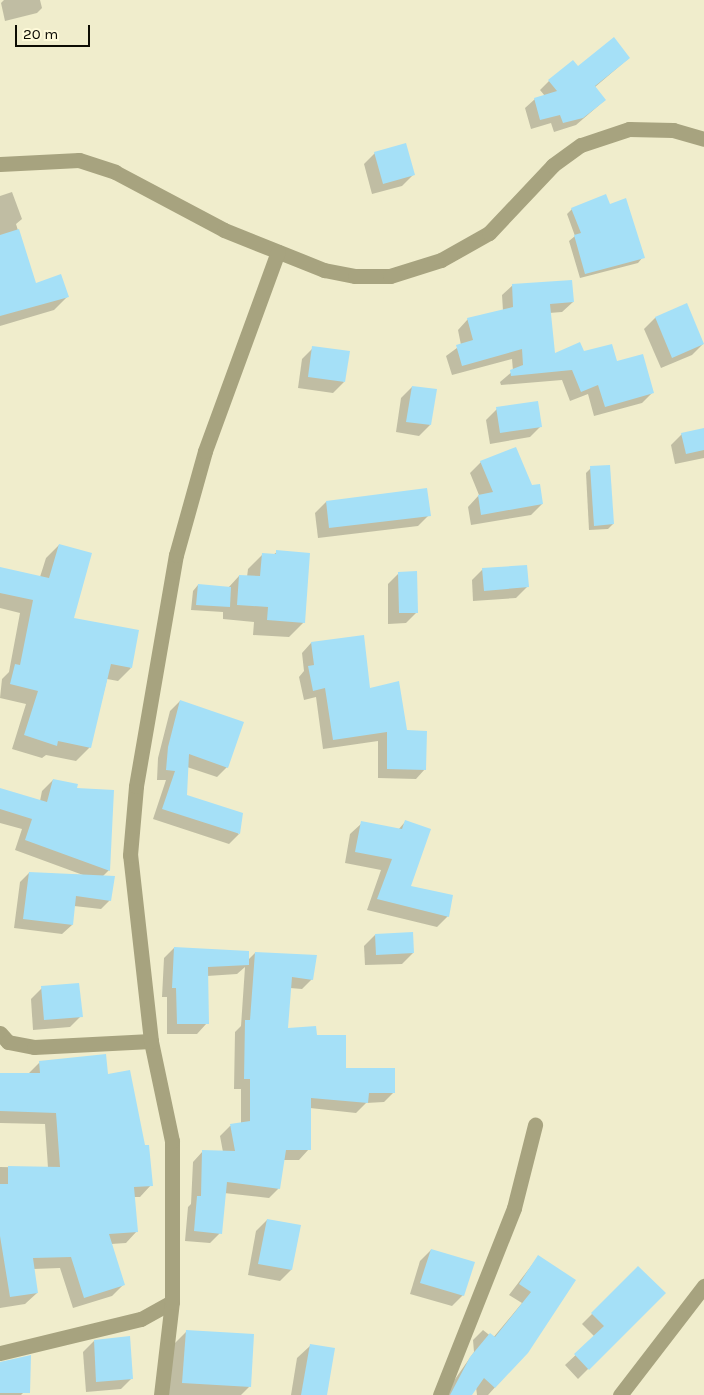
<!DOCTYPE html>
<html>
<head>
<meta charset="utf-8">
<style>
	body { margin:0 }
	#map { position:relative; width:704px; height:1395px; overflow:hidden; background:#f0edcc; font-family:Karla,sans-serif }
	div>[style] { position:absolute }
	[style*='--x'] { left:calc(var(--x)*1px); top:calc(var(--y)*1px); width:calc(var(--w)*1px); rotate:calc(var(--a)*1deg) }
	.shadow>* { inset:0; background:#0003 }
	.building>* { inset:0; background:#a5e0f7 }
	.minor>* { height:15px; margin:-7.5px; padding:0 7.5px; transform-origin:7.5px; border-radius:7.5px; background:#a7a37f }
	span { translate:-50% -50%; white-space:nowrap; text-align:center; line-height:1.15; -webkit-text-stroke:4.5px #fefad9; paint-order:stroke }
	.scale { position:absolute; left:15px; top:25px; width:75px; height:22px; box-sizing:border-box; border:2px solid #0d0c03; border-top:0; padding-left:6px; font-size:15px; line-height:18px; white-space:nowrap; color:#0d0c03; -webkit-text-stroke:4px #fefad9; paint-order:stroke }
</style>
</head>
<body>
<div id="map">
	<div class="shadow">
		<i style="clip-path:polygon(4px 0,40px 0,42px 8px,37px 13px,5px 21px,1px 3px)"></i>
		<i style="clip-path:polygon(629px 58px,595px 87px,605px 100px,576px 125px,554px 132px,551px 123px,531px 129px,525px 108px,535px 99px,545px 96px,540px 90px,549px 81px,578px 67px)"></i>
		<i style="clip-path:polygon(375px 153px,413px 175px,402px 186px,372px 194px,364px 164px)"></i>
		<i style="clip-path:polygon(12px 192px,22px 219px,16px 224px,35px 285px,68px 296px,54px 310px,0 326px,0 196px)"></i>
		<i style="clip-path:polygon(609px 205px,643px 257px,638px 263px,580px 278px,569px 241px,575px 236px,567px 214px,572px 209px)"></i>
		<i style="clip-path:polygon(513px 285px,573px 302px,562px 312px,549px 313px,553px 354px,583px 353px,616px 363px,652px 393px,642px 403px,594px 416px,588px 394px,570px 401px,562px 380px,501px 385px,500px 382px,513px 371px,512px 359px,452px 375px,446px 356px,461px 345px,458px 330px,468px 319px,503px 311px,502px 295px)"></i>
		<i style="clip-path:polygon(686px 305px,703px 344px,692px 355px,661px 368px,644px 329px,655px 318px)"></i>
		<i style="clip-path:polygon(313px 348px,344px 382px,333px 393px,298px 388px,302px 359px)"></i>
		<i style="clip-path:polygon(412px 387px,430px 425px,419px 436px,396px 432px,401px 398px)"></i>
		<i style="clip-path:polygon(497px 409px,541px 426px,530px 437px,490px 444px,486px 420px)"></i>
		<i style="clip-path:polygon(704px 429px,704px 458px,675px 464px,671px 445px,682px 434px)"></i>
		<i style="clip-path:polygon(481px 462px,531px 487px,542px 504px,531px 515px,471px 525px,468px 507px,479px 495px,470px 473px)"></i>
		<i style="clip-path:polygon(591px 468px,613px 524px,608px 529px,589px 530px,586px 473px)"></i>
		<i style="clip-path:polygon(326px 502px,429px 515px,418px 526px,318px 538px,315px 513px)"></i>
		<i style="clip-path:polygon(59px 545px,72px 619px,131px 668px,118px 681px,107px 679px,90px 747px,76px 761px,46px 755px,42px 758px,12px 749px,26px 704px,0 698px,2px 679px,9px 672px,20px 613px,0 608px,0 569px,40px 577px,46px 558px)"></i>
		<i style="clip-path:polygon(277px 552px,304px 622px,289px 637px,253px 635px,254px 622px,223px 619px,223px 612px,191px 610px,193px 591px,198px 585px,228px 588px,239px 576px,247px 577px,248px 569px,263px 554px,273px 555px)"></i>
		<i style="clip-path:polygon(483px 569px,527px 587px,516px 598px,473px 601px,472px 580px)"></i>
		<i style="clip-path:polygon(399px 573px,417px 612px,406px 623px,388px 624px,388px 584px)"></i>
		<i style="clip-path:polygon(363px 637px,369px 690px,406px 732px,425px 769px,416px 779px,378px 778px,378px 741px,323px 749px,316px 697px,304px 700px,299px 677px,304px 671px,302px 653px,311px 643px)"></i>
		<i style="clip-path:polygon(180px 701px,227px 767px,217px 777px,187px 767px,185px 796px,239px 834px,229px 844px,153px 819px,166px 780px,157px 780px,158px 758px,170px 711px)"></i>
		<i style="clip-path:polygon(53px 780px,76px 789px,109px 870px,102px 877px,110px 900px,101px 909px,74px 906px,72px 925px,62px 934px,14px 928px,20px 882px,29px 873px,83px 875px,15px 850px,22px 829px,0 823px,0 792px,40px 801px,42px 791px)"></i>
		<i style="clip-path:polygon(405px 822px,410px 887px,448px 916px,437px 927px,367px 910px,381px 870px,345px 863px,350px 834px,362px 823px,398px 830px)"></i>
		<i style="clip-path:polygon(375px 935px,413px 953px,402px 964px,365px 965px,364px 946px)"></i>
		<i style="clip-path:polygon(174px 948px,247px 961px,255px 953px,312px 979px,302px 989px,290px 988px,287px 1029px,316px 1037px,345px 1069px,394px 1092px,384px 1102px,366px 1103px,356px 1113px,310px 1108px,309px 1149px,299px 1160px,283px 1160px,279px 1188px,269px 1198px,224px 1193px,220px 1233px,210px 1243px,185px 1241px,188px 1207px,191px 1204px,193px 1162px,203px 1151px,223px 1152px,220px 1136px,230px 1126px,241px 1124px,241px 1089px,234px 1089px,235px 1032px,241px 1026px,245px 967px,237px 974px,207px 976px,207px 1023px,197px 1034px,167px 1034px,167px 997px,162px 997px,164px 958px)"></i>
		<i style="clip-path:polygon(42px 988px,81px 1016px,70px 1027px,33px 1030px,31px 999px)"></i>
		<i style="clip-path:polygon(40px 1062px,107px 1075px,151px 1185px,140px 1197px,134px 1197px,137px 1231px,126px 1243px,111px 1244px,123px 1285px,112px 1296px,73px 1308px,60px 1268px,33px 1269px,37px 1293px,25px 1304px,0 1308px,0 1167px,48px 1168px,45px 1124px,0 1123px,0 1074px,28px 1074px)"></i>
		<i style="clip-path:polygon(267px 1220px,291px 1270px,280px 1281px,248px 1275px,256px 1231px)"></i>
		<i style="clip-path:polygon(431px 1250px,463px 1295px,452px 1306px,410px 1294px,420px 1261px)"></i>
		<i style="clip-path:polygon(538px 1257px,527px 1352px,488px 1395px,477px 1395px,476px 1387px,471px 1395px,444px 1395px,474px 1352px,473px 1340px,483px 1330px,493px 1338px,522px 1303px,509px 1295px)"></i>
		<i style="clip-path:polygon(638px 1268px,664px 1293px,578px 1379px,565px 1365px,595px 1337px,582px 1324px)"></i>
		<i style="clip-path:polygon(186px 1332px,250px 1386px,241px 1395px,167px 1395px,170px 1348px)"></i>
		<i style="clip-path:polygon(94px 1341px,132px 1378px,121px 1389px,86px 1392px,83px 1352px)"></i>
		<i style="clip-path:polygon(310px 1346px,326px 1395px,291px 1395px,297px 1358px)"></i>
		<i style="clip-path:polygon(0 1363px,29px 1387px,21px 1395px,0 1395px)"></i>
	</div>
	<div class="building">
		<i style="clip-path:polygon(614px 37px,630px 58px,595px 86px,606px 100px,583px 118px,563px 123px,560px 115px,540px 120px,534px 98px,557px 91px,548px 80px,573px 60px,578px 66px)"></i>
		<i style="clip-path:polygon(406px 143px,415px 175px,383px 184px,374px 152px)"></i>
		<i style="clip-path:polygon(606px 194px,610px 204px,626px 198px,645px 258px,585px 274px,574px 235px,581px 233px,571px 208px)"></i>
		<i style="clip-path:polygon(19px 229px,36px 283px,61px 274px,69px 297px,0 316px,0 235px)"></i>
		<i style="clip-path:polygon(572px 280px,574px 302px,550px 304px,555px 353px,580px 342px,584px 351px,612px 344px,617px 361px,643px 354px,654px 393px,605px 407px,598px 385px,581px 392px,572px 370px,511px 376px,510px 370px,523px 365px,522px 349px,462px 366px,456px 345px,473px 340px,467px 318px,513px 307px,512px 284px)"></i>
		<i style="clip-path:polygon(687px 303px,704px 344px,672px 358px,655px 317px)"></i>
		<i style="clip-path:polygon(312px 346px,350px 351px,345px 382px,308px 377px)"></i>
		<i style="clip-path:polygon(412px 386px,437px 389px,431px 425px,406px 422px)"></i>
		<i style="clip-path:polygon(538px 401px,542px 427px,500px 433px,496px 407px)"></i>
		<i style="clip-path:polygon(704px 428px,704px 450px,686px 454px,681px 433px)"></i>
		<i style="clip-path:polygon(516px 447px,532px 485px,540px 484px,543px 504px,481px 515px,478px 495px,493px 492px,480px 461px)"></i>
		<i style="clip-path:polygon(610px 465px,614px 524px,594px 526px,590px 466px)"></i>
		<i style="clip-path:polygon(427px 488px,431px 516px,329px 528px,326px 501px)"></i>
		<i style="clip-path:polygon(59px 544px,92px 553px,74px 618px,139px 630px,132px 668px,111px 664px,91px 748px,58px 741px,57px 746px,24px 735px,38px 691px,10px 684px,15px 664px,20px 665px,33px 600px,0 593px,0 567px,49px 578px)"></i>
		<i style="clip-path:polygon(276px 550px,310px 553px,305px 623px,267px 620px,268px 607px,237px 605px,239px 575px,260px 576px,262px 553px,276px 554px)"></i>
		<i style="clip-path:polygon(527px 565px,529px 587px,484px 591px,482px 568px)"></i>
		<i style="clip-path:polygon(417px 571px,418px 613px,399px 613px,398px 572px)"></i>
		<i style="clip-path:polygon(198px 584px,231px 587px,230px 607px,196px 605px)"></i>
		<i style="clip-path:polygon(364px 635px,370px 688px,399px 681px,407px 730px,427px 731px,426px 770px,387px 769px,387px 732px,333px 740px,325px 688px,313px 691px,308px 666px,314px 665px,311px 642px)"></i>
		<i style="clip-path:polygon(180px 700px,244px 722px,228px 768px,189px 754px,187px 795px,243px 813px,240px 834px,162px 809px,175px 771px,166px 770px,168px 747px)"></i>
		<i style="clip-path:polygon(53px 779px,78px 784px,77px 788px,114px 790px,110px 871px,25px 840px,32px 819px,0 809px,0 788px,47px 802px)"></i>
		<i style="clip-path:polygon(405px 820px,431px 829px,411px 886px,453px 895px,449px 917px,377px 899px,392px 859px,355px 852px,361px 821px,402px 829px)"></i>
		<i style="clip-path:polygon(29px 872px,115px 876px,111px 901px,76px 896px,73px 925px,23px 919px)"></i>
		<i style="clip-path:polygon(413px 932px,414px 953px,376px 955px,375px 934px)"></i>
		<i style="clip-path:polygon(174px 947px,249px 951px,249px 965px,208px 967px,209px 1024px,177px 1024px,176px 988px,172px 988px)"></i>
		<i style="clip-path:polygon(255px 952px,317px 955px,313px 980px,292px 977px,288px 1028px,316px 1026px,317px 1035px,346px 1035px,346px 1068px,395px 1068px,395px 1093px,369px 1093px,368px 1103px,311px 1098px,311px 1150px,286px 1150px,280px 1189px,227px 1182px,222px 1234px,194px 1231px,197px 1196px,201px 1196px,202px 1150px,235px 1151px,230px 1124px,250px 1121px,250px 1079px,244px 1079px,245px 1020px,250px 1020px)"></i>
		<i style="clip-path:polygon(79px 983px,83px 1017px,44px 1020px,41px 986px)"></i>
		<i style="clip-path:polygon(106px 1054px,108px 1074px,130px 1070px,145px 1145px,149px 1145px,153px 1186px,134px 1187px,138px 1232px,109px 1234px,125px 1285px,84px 1298px,71px 1257px,33px 1258px,38px 1293px,10px 1297px,0 1236px,0 1184px,8px 1184px,8px 1166px,60px 1167px,56px 1113px,0 1111px,0 1073px,40px 1073px,39px 1061px)"></i>
		<i style="clip-path:polygon(267px 1219px,301px 1225px,292px 1270px,258px 1264px)"></i>
		<i style="clip-path:polygon(431px 1249px,475px 1262px,464px 1296px,420px 1283px)"></i>
		<i style="clip-path:polygon(538px 1255px,576px 1280px,528px 1353px,495px 1388px,484px 1378px,472px 1395px,450px 1395px,470px 1357px,490px 1333px,495px 1337px,531px 1292px,519px 1284px)"></i>
		<i style="clip-path:polygon(638px 1266px,666px 1293px,589px 1370px,574px 1354px,604px 1326px,591px 1313px)"></i>
		<i style="clip-path:polygon(186px 1330px,254px 1334px,251px 1387px,182px 1383px)"></i>
		<i style="clip-path:polygon(130px 1336px,133px 1379px,96px 1382px,94px 1340px)"></i>
		<i style="clip-path:polygon(310px 1344px,335px 1348px,327px 1395px,301px 1395px)"></i>
		<i style="clip-path:polygon(31px 1355px,30px 1393px,0 1393px,0 1362px)"></i>
	</div>
	<div class="minor">
		<i style="--x:0;--y:164;--w:79;--a:-2.9"></i>
		<i style="--x:79;--y:160;--w:38;--a:18"></i>
		<i style="--x:115;--y:172;--w:123;--a:28"></i>
		<i style="--x:224;--y:230;--w:108;--a:21.8"></i>
		<i style="--x:324;--y:270;--w:32;--a:11"></i>
		<i style="--x:355;--y:276;--w:35;--a:0"></i>
		<i style="--x:390;--y:276;--w:53;--a:-17.4"></i>
		<i style="--x:441;--y:260;--w:55;--a:-29.4"></i>
		<i style="--x:489;--y:233;--w:93;--a:-46.7"></i>
		<i style="--x:553;--y:165;--w:34;--a:-36"></i>
		<i style="--x:581;--y:145;--w:51;--a:-18.4"></i>
		<i style="--x:629;--y:129;--w:44;--a:1.3"></i>
		<i style="--x:673;--y:130;--w:32;--a:16"></i>
		<i style="--x:0;--y:1033;--w:12;--a:48"></i>
		<i style="--x:8;--y:1042;--w:26;--a:11"></i>
		<i style="--x:34;--y:1047;--w:117;--a:-2.9"></i>
		<i style="--x:0;--y:1353;--w:145;--a:-13.6"></i>
		<i style="--x:141;--y:1319;--w:35;--a:-29"></i>
		<i style="--x:161;--y:1395;--w:94;--a:-83.3"></i>
		<i style="--x:172;--y:1302;--w:161;--a:-90"></i>
		<i style="--x:172;--y:1141;--w:102;--a:-101.9"></i>
		<i style="--x:151;--y:1041;--w:187;--a:-96.4"></i>
		<i style="--x:130;--y:855;--w:69;--a:-85"></i>
		<i style="--x:136;--y:786;--w:234;--a:-80.2"></i>
		<i style="--x:176;--y:555;--w:108;--a:-74.4"></i>
		<i style="--x:205;--y:451;--w:212;--a:-69.9"></i>
		<i style="--x:440;--y:1395;--w:201;--a:-68.4"></i>
		<i style="--x:514;--y:1208;--w:86;--a:-75.8"></i>
		<i style="--x:620;--y:1395;--w:138;--a:-52.4"></i>
	</div>
	<div class="scale">20 m</div>
</div>
</body>
</html>
